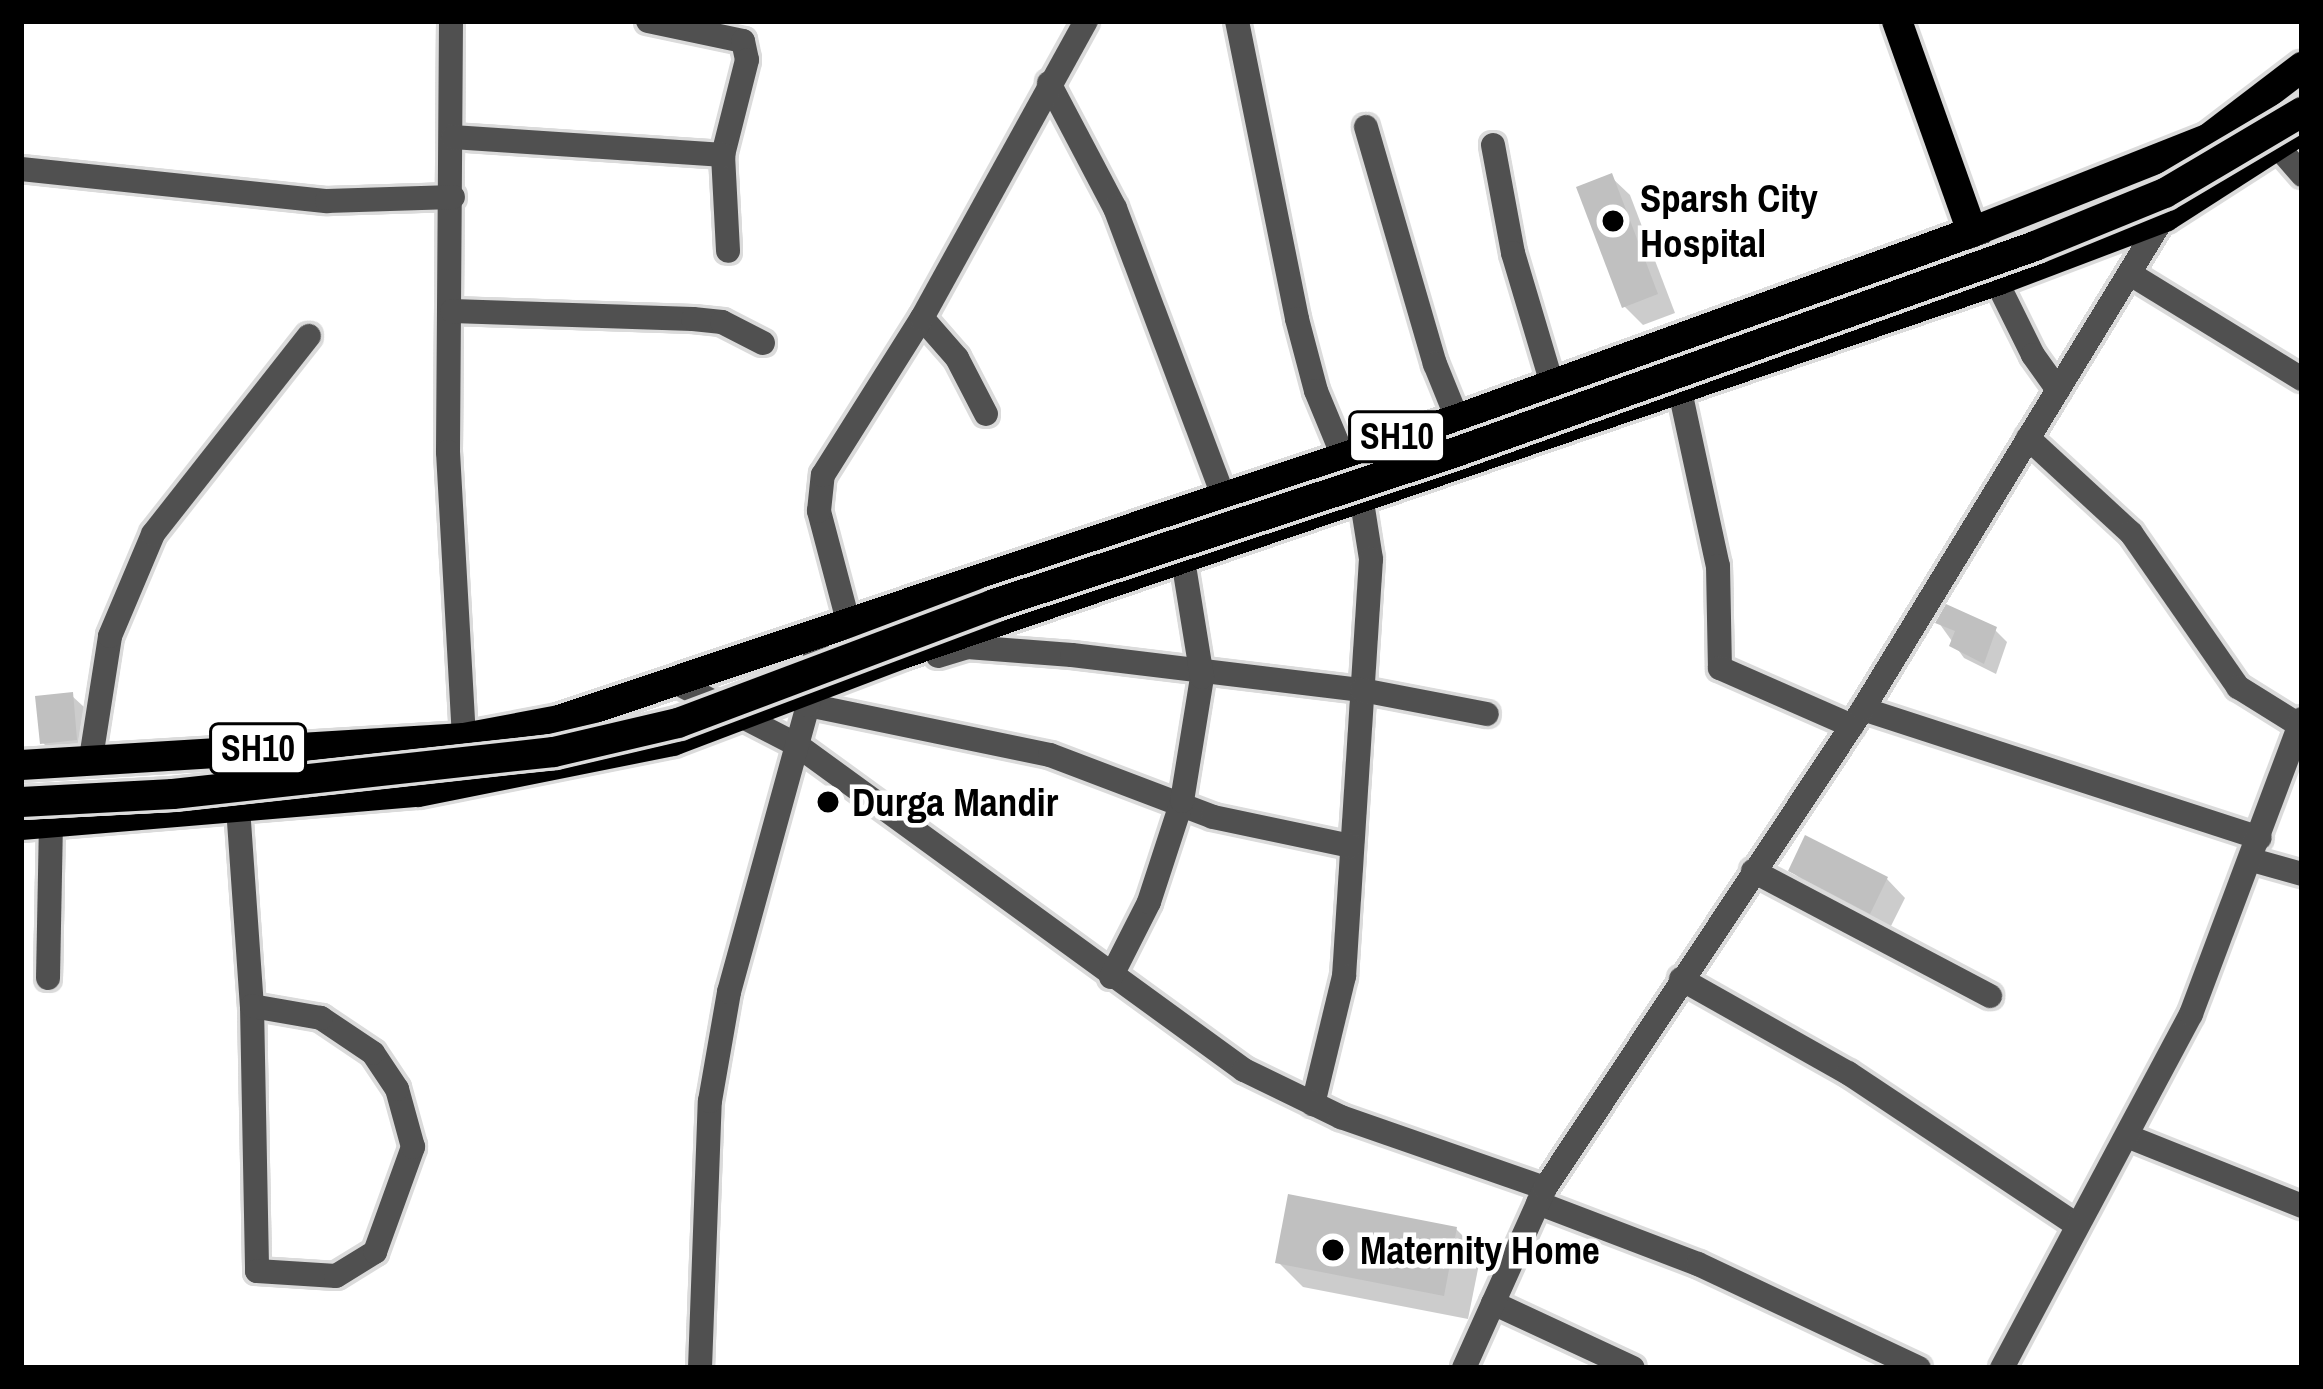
<!DOCTYPE html>
<html>
<head>
<meta charset="utf-8">
<style>
	body { margin:0 }
	#map { position:relative; width:2323px; height:1389px; overflow:hidden; background:#fff; font-family:"Archivo Narrow",sans-serif }
	div>[style] { position:absolute }
	[style*='--x'] { left:calc(var(--x)*1px); top:calc(var(--y)*1px); width:calc(var(--w)*1px); rotate:calc(var(--a)*1deg) }
	.shadow>* { inset:0; background:#0003 }
	.building>* { inset:0; background:#c0c0c0 }
	.roads { filter:drop-shadow(3px 0 #dbdbdb) drop-shadow(-3px 0 #dbdbdb) drop-shadow(0 3px #dbdbdb) drop-shadow(0 -3px #dbdbdb) }
	.street>* { height:24px; margin:-12px; padding:0 12px; transform-origin:12px; border-radius:12px; background:#505050 }
	.primary>* { height:30px; margin:-15px; padding:0 15px; transform-origin:15px; border-radius:15px; background:#000 }
	.bridges { filter:drop-shadow(3px 0 #dbdbdb) drop-shadow(-3px 0 #dbdbdb) drop-shadow(0 3px #dbdbdb) drop-shadow(0 -3px #dbdbdb) }
	.primary-bridge>* { height:30px; margin:-15px; padding:0 15px; transform-origin:15px; border-radius:15px; background:#000 }
	.dots>* { width:33px; height:33px; translate:-50% -50%; box-sizing:border-box; border:6px solid #fff; border-radius:50% }
	span { translate:-50% -50%; white-space:nowrap; text-align:center; line-height:1.15; -webkit-text-stroke:9px #fff; paint-order:stroke }
	.shield-label span { padding:3px 9px; background:#fff; border:3px solid; border-radius:9px; -webkit-text-stroke-width:0 }
	.shield-label { font-size:36px; color:#000; font-weight:700 }
	.poi-label { font-size:39px; color:#000; font-weight:700 }
	.left { translate:0 -50%; text-align:left }
	.frame { position:absolute; inset:0; border:24px solid #000; pointer-events:none }
</style>
</head>
<body>
<div id="map">
	<div class="shadow">
		<i style="clip-path:polygon(1611px 177px,1630px 195px,1675px 313px,1643px 325px,1625px 307px)"></i>
		<i style="clip-path:polygon(1939px 623px,1995px 630px,2007px 642px,1996px 674px,1964px 658px)"></i>
		<i style="clip-path:polygon(71px 695px,84px 707px,88px 751px,55px 755px,43px 743px)"></i>
		<i style="clip-path:polygon(1791px 870px,1887px 879px,1905px 898px,1889px 930px,1810px 889px)"></i>
		<i style="clip-path:polygon(1456px 1229px,1481px 1254px,1468px 1319px,1303px 1287px,1278px 1262px)"></i>
	</div>
	<div class="building">
		<i style="clip-path:polygon(1612px 173px,1658px 294px,1622px 308px,1576px 187px)"></i>
		<i style="clip-path:polygon(1946px 604px,1997px 627px,1984px 664px,1949px 646px,1955px 631px,1935px 623px)"></i>
		<i style="clip-path:polygon(73px 692px,77px 740px,40px 744px,35px 696px)"></i>
		<i style="clip-path:polygon(1805px 835px,1888px 877px,1870px 914px,1788px 871px)"></i>
		<i style="clip-path:polygon(1288px 1194px,1457px 1227px,1444px 1296px,1275px 1263px)"></i>
	</div>
	<div class="roads">
		<div class="street">
			<i style="--x:451;--y:21;--w:431;--a:90.4"></i>
			<i style="--x:448;--y:452;--w:304;--a:86.8"></i>
			<i style="--x:648;--y:21;--w:97;--a:11.9"></i>
			<i style="--x:743;--y:41;--w:19;--a:78"></i>
			<i style="--x:747;--y:60;--w:98;--a:104.2"></i>
			<i style="--x:723;--y:155;--w:96;--a:87"></i>
			<i style="--x:1237;--y:21;--w:304;--a:78.6"></i>
			<i style="--x:1297;--y:319;--w:74;--a:75.2"></i>
			<i style="--x:1316;--y:391;--w:120;--a:67.5"></i>
			<i style="--x:1362;--y:502;--w:58;--a:81"></i>
			<i style="--x:1371;--y:559;--w:418;--a:93.7"></i>
			<i style="--x:1344;--y:976;--w:132;--a:103.6"></i>
			<i style="--x:1049;--y:83;--w:141;--a:62.2"></i>
			<i style="--x:1115;--y:208;--w:325;--a:69.4"></i>
			<i style="--x:1366;--y:127;--w:247;--a:73.8"></i>
			<i style="--x:1435;--y:364;--w:74;--a:67.9"></i>
			<i style="--x:453;--y:137;--w:271;--a:3.8"></i>
			<i style="--x:1493;--y:145;--w:110;--a:79.5"></i>
			<i style="--x:1513;--y:253;--w:154;--a:73.4"></i>
			<i style="--x:2278;--y:147;--w:37;--a:49"></i>
			<i style="--x:21;--y:169;--w:308;--a:6"></i>
			<i style="--x:327;--y:201;--w:126;--a:-1.8"></i>
			<i style="--x:1972;--y:232;--w:137;--a:63.6"></i>
			<i style="--x:2033;--y:355;--w:43;--a:54.5"></i>
			<i style="--x:2132;--y:275;--w:199;--a:31.5"></i>
			<i style="--x:452;--y:311;--w:241;--a:1.9"></i>
			<i style="--x:693;--y:319;--w:29;--a:6"></i>
			<i style="--x:722;--y:322;--w:46;--a:27.1"></i>
			<i style="--x:922;--y:318;--w:53;--a:48.8"></i>
			<i style="--x:957;--y:358;--w:63;--a:62.6"></i>
			<i style="--x:1677;--y:377;--w:193;--a:77.8"></i>
			<i style="--x:1718;--y:566;--w:102;--a:88.9"></i>
			<i style="--x:1720;--y:668;--w:144;--a:23.7"></i>
			<i style="--x:2028;--y:438;--w:140;--a:42.7"></i>
			<i style="--x:2131;--y:533;--w:188;--a:55.2"></i>
			<i style="--x:2238;--y:687;--w:72;--a:31.9"></i>
			<i style="--x:848;--y:621;--w:114;--a:-104.8"></i>
			<i style="--x:819;--y:511;--w:36;--a:-84"></i>
			<i style="--x:823;--y:475;--w:186;--a:-57.8"></i>
			<i style="--x:922;--y:318;--w:339;--a:-61.1"></i>
			<i style="--x:938;--y:656;--w:30;--a:-17"></i>
			<i style="--x:967;--y:647;--w:105;--a:4.4"></i>
			<i style="--x:1072;--y:655;--w:292;--a:6.9"></i>
			<i style="--x:1362;--y:690;--w:127;--a:10.9"></i>
			<i style="--x:677;--y:683;--w:135;--a:27.3"></i>
			<i style="--x:797;--y:745;--w:553;--a:36.02"></i>
			<i style="--x:1244;--y:1070;--w:108;--a:25.9"></i>
			<i style="--x:1341;--y:1117;--w:216;--a:19.2"></i>
			<i style="--x:808;--y:705;--w:247;--a:11.7"></i>
			<i style="--x:1050;--y:755;--w:174;--a:20.8"></i>
			<i style="--x:1213;--y:817;--w:141;--a:11.9"></i>
			<i style="--x:1863;--y:709;--w:417;--a:18"></i>
			<i style="--x:234;--y:750;--w:257;--a:86"></i>
			<i style="--x:252;--y:1006;--w:265;--a:88.9"></i>
			<i style="--x:257;--y:1271;--w:79;--a:3.6"></i>
			<i style="--x:336;--y:1276;--w:46;--a:-31.6"></i>
			<i style="--x:375;--y:1252;--w:112;--a:-70.1"></i>
			<i style="--x:413;--y:1147;--w:60;--a:-105.4"></i>
			<i style="--x:397;--y:1089;--w:43;--a:-123.7"></i>
			<i style="--x:373;--y:1053;--w:63;--a:-146.1"></i>
			<i style="--x:321;--y:1018;--w:70;--a:-170.1"></i>
			<i style="--x:91;--y:758;--w:123;--a:-81.1"></i>
			<i style="--x:110;--y:636;--w:111;--a:-67.1"></i>
			<i style="--x:153;--y:534;--w:252;--a:-51.8"></i>
			<i style="--x:2252;--y:860;--w:52;--a:15.6"></i>
			<i style="--x:1753;--y:871;--w:268;--a:27.8"></i>
			<i style="--x:1111;--y:977;--w:84;--a:-63.1"></i>
			<i style="--x:1149;--y:902;--w:106;--a:-71.9"></i>
			<i style="--x:1182;--y:801;--w:126;--a:-80.8"></i>
			<i style="--x:1202;--y:677;--w:138;--a:-99.2"></i>
			<i style="--x:48;--y:978;--w:155;--a:-88.9"></i>
			<i style="--x:1681;--y:979;--w:192;--a:29.4"></i>
			<i style="--x:1848;--y:1073;--w:273;--a:33.6"></i>
			<i style="--x:2132;--y:1138;--w:183;--a:21.8"></i>
			<i style="--x:1538;--y:1203;--w:171;--a:20.9"></i>
			<i style="--x:1698;--y:1264;--w:244;--a:25.2"></i>
			<i style="--x:1493;--y:1303;--w:154;--a:24.9"></i>
			<i style="--x:700;--y:1368;--w:267;--a:-87.9"></i>
			<i style="--x:710;--y:1101;--w:111;--a:-80.1"></i>
			<i style="--x:729;--y:992;--w:298;--a:-74.6"></i>
			<i style="--x:808;--y:705;--w:72;--a:-82"></i>
			<i style="--x:1464;--y:1368;--w:197;--a:-65.8"></i>
			<i style="--x:1545;--y:1188;--w:575;--a:-56.42"></i>
			<i style="--x:1863;--y:709;--w:587;--a:-58.58"></i>
			<i style="--x:2002;--y:1368;--w:401;--a:-61.9"></i>
			<i style="--x:2191;--y:1014;--w:315;--a:-69.4"></i>
		</div>
		<div class="primary">
			<i style="--x:1897;--y:21;--w:224;--a:70.4"></i>
			<i style="--x:21;--y:765;--w:444;--a:-3.5"></i>
			<i style="--x:464;--y:738;--w:97;--a:-10.7"></i>
			<i style="--x:559;--y:720;--w:948;--a:-18.51"></i>
			<i style="--x:1458;--y:419;--w:547;--a:-19.99"></i>
			<i style="--x:1972;--y:232;--w:255;--a:-21.6"></i>
			<i style="--x:2209;--y:138;--w:117;--a:-37.4"></i>
			<i style="--x:21;--y:825;--w:398;--a:-4.8"></i>
			<i style="--x:418;--y:792;--w:260;--a:-11.3"></i>
			<i style="--x:673;--y:741;--w:245;--a:-20.8"></i>
			<i style="--x:902;--y:654;--w:1159;--a:-18.83"></i>
			<i style="--x:1999;--y:280;--w:178;--a:-20.8"></i>
			<i style="--x:2165;--y:217;--w:163;--a:-32.7"></i>
		</div>
	</div>
	<div class="bridges">
		<div class="primary-bridge">
			<i style="--x:21;--y:802;--w:152;--a:-3"></i>
			<i style="--x:173;--y:794;--w:383;--a:-6.3"></i>
			<i style="--x:554;--y:752;--w:127;--a:-13.2"></i>
			<i style="--x:678;--y:723;--w:338;--a:-20.6"></i>
			<i style="--x:994;--y:604;--w:486;--a:-18.2"></i>
			<i style="--x:1456;--y:452;--w:615;--a:-19.58"></i>
			<i style="--x:2035;--y:246;--w:140;--a:-22.2"></i>
			<i style="--x:2165;--y:193;--w:159;--a:-30.6"></i>
		</div>
	</div>
	<div class="dots">
		<i style="left:1613px;top:221px;background:#000"></i>
		<i style="left:828px;top:802px;background:#000"></i>
		<i style="left:1333px;top:1250px;background:#000"></i>
	</div>
	<div class="shield-label">
		<span style="left:1397px;top:437px">SH10</span>
		<span style="left:258px;top:749px">SH10</span>
	</div>
	<div class="poi-label">
		<span class="left" style="left:1640px;top:221px">Sparsh City<br>Hospital</span>
		<span class="left" style="left:852px;top:802px">Durga Mandir</span>
		<span class="left" style="left:1360px;top:1250px">Maternity Home</span>
	</div>
	<div class="frame"></div>
</div>
</body>
</html>
